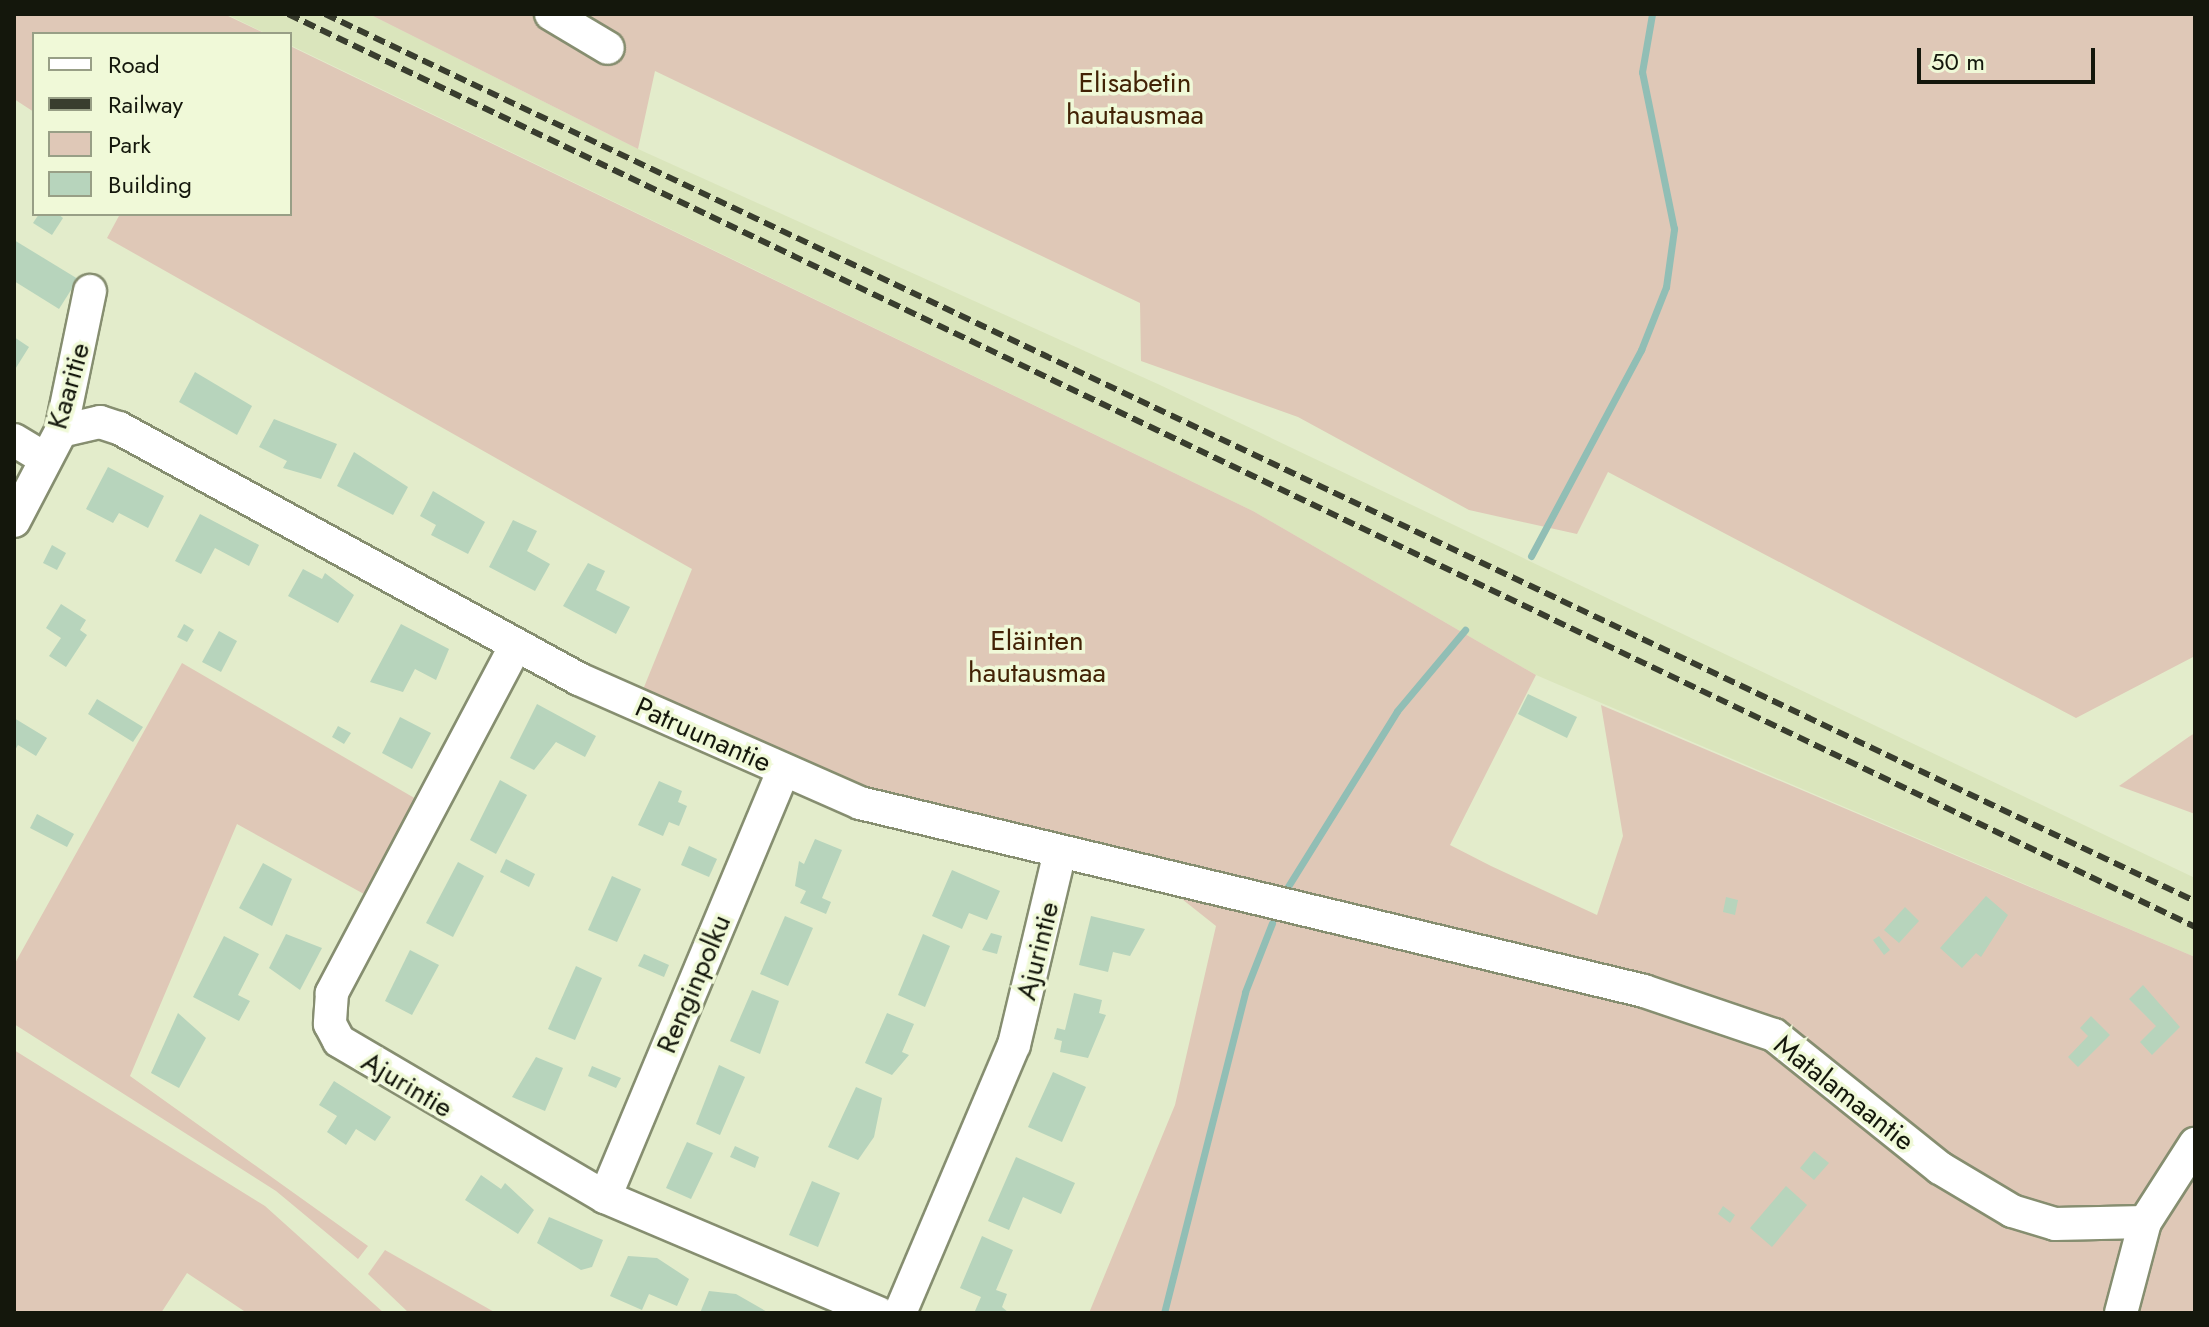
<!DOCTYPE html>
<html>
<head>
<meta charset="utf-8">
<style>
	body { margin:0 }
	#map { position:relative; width:2209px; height:1327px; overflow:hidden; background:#e3eccb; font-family:Jost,sans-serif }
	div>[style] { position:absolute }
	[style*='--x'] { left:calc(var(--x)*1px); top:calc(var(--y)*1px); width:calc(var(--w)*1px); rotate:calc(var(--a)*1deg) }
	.built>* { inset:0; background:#dae5bc }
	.green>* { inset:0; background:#dfc8b7 }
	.stream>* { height:7px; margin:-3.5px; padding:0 3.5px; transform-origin:3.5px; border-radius:3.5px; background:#91beb5 }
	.building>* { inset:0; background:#b7d4bc }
	.roads { filter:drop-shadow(2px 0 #868e70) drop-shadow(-2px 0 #868e70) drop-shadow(0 2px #868e70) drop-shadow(0 -2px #868e70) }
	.minor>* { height:32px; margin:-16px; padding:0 16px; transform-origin:16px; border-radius:16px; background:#fff }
	.rail>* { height:6px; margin-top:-3px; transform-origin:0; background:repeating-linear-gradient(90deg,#393d2e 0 12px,transparent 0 18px) }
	span { translate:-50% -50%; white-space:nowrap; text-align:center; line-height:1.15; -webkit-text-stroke:7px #f0f9d8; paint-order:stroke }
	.park-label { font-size:28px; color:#422205 }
	.street-label { font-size:28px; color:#14170c }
	.frame { position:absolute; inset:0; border:16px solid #14170c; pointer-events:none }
	.legend { position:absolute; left:32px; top:32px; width:260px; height:184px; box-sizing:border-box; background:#f0f9d8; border:2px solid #989f86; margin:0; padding:10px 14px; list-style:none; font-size:24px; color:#14170c }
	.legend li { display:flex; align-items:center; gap:16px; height:40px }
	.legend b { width:40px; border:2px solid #989f86 }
	.scale { position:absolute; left:1917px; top:48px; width:178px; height:36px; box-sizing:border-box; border:4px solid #14170c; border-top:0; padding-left:10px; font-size:24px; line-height:28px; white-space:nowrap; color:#14170c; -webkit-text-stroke:6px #f0f9d8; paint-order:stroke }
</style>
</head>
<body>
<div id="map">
	<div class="built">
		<i style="clip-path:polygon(226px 14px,369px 14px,638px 149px,1160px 385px,2195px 878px,2195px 957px,1536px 675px,1253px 511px,290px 45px,290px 34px,267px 34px)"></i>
	</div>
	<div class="green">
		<i style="clip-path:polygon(14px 14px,224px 14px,266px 34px,34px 34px,34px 112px,14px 99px)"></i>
		<i style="clip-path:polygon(369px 14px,2195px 14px,2195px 656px,2076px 718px,1608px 472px,1577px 534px,1469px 510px,1298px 417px,1141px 361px,1140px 303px,655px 71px,638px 149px)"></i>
		<i style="clip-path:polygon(290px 46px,1253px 511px,1536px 675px,1450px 845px,1491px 866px,1597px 915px,1623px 836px,1601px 705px,2195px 957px,2195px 1313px,1089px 1313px,1175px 1105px,1216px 926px,1158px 880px,863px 793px,640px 697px,692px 569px,107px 238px,120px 214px,290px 214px)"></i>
		<i style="clip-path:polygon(182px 663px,423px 803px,373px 899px,237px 824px,130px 1076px,368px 1246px,358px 1259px,276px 1191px,14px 1024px,14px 965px)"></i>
		<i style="clip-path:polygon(2195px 733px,2195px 814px,2119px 786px,2190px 736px)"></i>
		<i style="clip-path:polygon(14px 1050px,265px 1206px,384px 1313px,247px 1313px,187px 1273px,161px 1313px,14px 1313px)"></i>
		<i style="clip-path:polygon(385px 1250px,496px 1313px,409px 1313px,368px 1274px)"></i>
	</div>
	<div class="stream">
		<i style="--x:1531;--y:556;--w:234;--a:-61.9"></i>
		<i style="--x:1641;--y:350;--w:68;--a:-68.4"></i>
		<i style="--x:1666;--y:287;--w:59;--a:-82.1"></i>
		<i style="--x:1674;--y:229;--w:160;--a:-101.5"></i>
		<i style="--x:1642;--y:72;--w:59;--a:-80.2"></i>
		<i style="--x:1287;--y:888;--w:208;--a:-58.1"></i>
		<i style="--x:1397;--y:711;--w:106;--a:-50"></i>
		<i style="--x:1164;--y:1313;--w:331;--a:-75.8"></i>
		<i style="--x:1245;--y:992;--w:74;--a:-68.6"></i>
	</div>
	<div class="building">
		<i style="clip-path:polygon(39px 214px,58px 214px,63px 218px,52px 235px,33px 223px)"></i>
		<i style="clip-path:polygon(14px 240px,78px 279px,59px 309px,14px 281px)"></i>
		<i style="clip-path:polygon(14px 337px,29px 347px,14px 371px)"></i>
		<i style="clip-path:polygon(195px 372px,252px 406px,237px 435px,179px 402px)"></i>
		<i style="clip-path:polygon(274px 419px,337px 444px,321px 479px,283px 468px,287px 461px,259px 447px)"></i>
		<i style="clip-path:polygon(354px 452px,408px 487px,393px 515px,337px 486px)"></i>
		<i style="clip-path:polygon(108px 467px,164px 496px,148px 528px,119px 513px,113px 523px,86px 509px)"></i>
		<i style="clip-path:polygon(433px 491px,485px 522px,468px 554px,431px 535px,436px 525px,420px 516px)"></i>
		<i style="clip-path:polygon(200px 514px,259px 545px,249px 566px,215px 548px,201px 574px,175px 561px)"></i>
		<i style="clip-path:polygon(513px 520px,537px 531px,527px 551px,550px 564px,535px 591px,489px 567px)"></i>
		<i style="clip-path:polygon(52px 545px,66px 553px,57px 570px,43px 563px)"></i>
		<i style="clip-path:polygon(588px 563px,605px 571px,596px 590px,630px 607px,616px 634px,563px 606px)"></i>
		<i style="clip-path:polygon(303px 569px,322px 579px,325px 573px,354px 595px,338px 623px,288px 596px)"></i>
		<i style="clip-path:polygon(61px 604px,86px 620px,80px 630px,87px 635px,66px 667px,49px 656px,61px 638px,46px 628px)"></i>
		<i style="clip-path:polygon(184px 624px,194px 630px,187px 642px,177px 637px)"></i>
		<i style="clip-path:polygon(401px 624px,449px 649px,436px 680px,415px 669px,403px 692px,370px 682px)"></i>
		<i style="clip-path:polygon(219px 631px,237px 641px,221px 672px,202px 662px)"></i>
		<i style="clip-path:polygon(1528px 694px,1577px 717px,1567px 738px,1518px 714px)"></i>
		<i style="clip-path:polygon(97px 699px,143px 727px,133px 742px,88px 714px)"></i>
		<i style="clip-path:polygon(537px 704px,596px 736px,585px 757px,556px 742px,534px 770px,510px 758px)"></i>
		<i style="clip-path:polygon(400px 717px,431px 733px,412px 769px,382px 753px)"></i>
		<i style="clip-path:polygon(14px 718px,47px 738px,36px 756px,18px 745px,14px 752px)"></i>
		<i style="clip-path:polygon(338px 726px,351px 733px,344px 744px,332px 737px)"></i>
		<i style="clip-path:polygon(500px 780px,527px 795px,496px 854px,470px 840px)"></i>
		<i style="clip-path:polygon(659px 781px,682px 791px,678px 802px,687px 806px,679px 826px,669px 822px,663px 836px,638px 825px)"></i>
		<i style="clip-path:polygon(37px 814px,74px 834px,67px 847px,30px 828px)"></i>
		<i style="clip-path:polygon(815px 839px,842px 850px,822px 898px,831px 902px,826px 914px,800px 903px,806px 891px,795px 886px,799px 861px,804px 864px)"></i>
		<i style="clip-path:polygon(689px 846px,717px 859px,709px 877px,681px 865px)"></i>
		<i style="clip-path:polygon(506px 859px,535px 874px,529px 887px,500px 872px)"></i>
		<i style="clip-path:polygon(458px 862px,484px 876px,453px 937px,426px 923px)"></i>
		<i style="clip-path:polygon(263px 863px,292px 879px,272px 926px,239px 908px)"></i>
		<i style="clip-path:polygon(952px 870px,1000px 891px,987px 920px,969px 913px,962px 929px,932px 916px)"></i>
		<i style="clip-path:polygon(612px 876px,641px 889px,617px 942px,588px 930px)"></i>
		<i style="clip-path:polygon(1986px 896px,2008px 915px,1981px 957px,1976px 953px,1962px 968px,1940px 948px)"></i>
		<i style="clip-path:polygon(1726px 897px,1738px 900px,1735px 915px,1723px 912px)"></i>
		<i style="clip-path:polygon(1905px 907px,1919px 921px,1899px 943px,1884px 930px)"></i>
		<i style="clip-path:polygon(785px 916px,813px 928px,788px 986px,760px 974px)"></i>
		<i style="clip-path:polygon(1091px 916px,1145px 929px,1130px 956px,1113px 952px,1108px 972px,1079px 965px)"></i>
		<i style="clip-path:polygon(991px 933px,1002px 936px,997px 954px,982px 950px)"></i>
		<i style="clip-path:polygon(286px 934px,322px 948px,300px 990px,269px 968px)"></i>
		<i style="clip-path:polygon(923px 934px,950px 946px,925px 1007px,898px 995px)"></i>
		<i style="clip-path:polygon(224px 936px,259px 954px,238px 995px,250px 1001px,239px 1021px,193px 997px)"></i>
		<i style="clip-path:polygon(1879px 936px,1890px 950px,1884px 955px,1873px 940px)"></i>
		<i style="clip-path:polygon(410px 950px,439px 965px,412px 1015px,385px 1001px)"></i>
		<i style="clip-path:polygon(644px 954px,669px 965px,664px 977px,638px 966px)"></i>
		<i style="clip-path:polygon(576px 966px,602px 978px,575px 1040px,548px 1029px)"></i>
		<i style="clip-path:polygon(2143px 985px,2180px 1027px,2152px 1055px,2140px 1042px,2156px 1026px,2129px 999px)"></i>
		<i style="clip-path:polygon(752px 990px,779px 1001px,760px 1054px,730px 1041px)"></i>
		<i style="clip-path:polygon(1074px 993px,1102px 1000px,1099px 1013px,1106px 1015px,1088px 1058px,1060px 1052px,1062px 1041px,1054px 1039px,1057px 1028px,1065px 1030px)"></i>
		<i style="clip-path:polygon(178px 1013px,206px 1038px,179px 1088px,151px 1073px)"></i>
		<i style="clip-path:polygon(887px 1013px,914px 1024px,902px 1052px,909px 1055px,892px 1075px,865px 1063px)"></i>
		<i style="clip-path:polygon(2091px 1016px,2110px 1035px,2078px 1067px,2068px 1057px,2088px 1036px,2080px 1028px)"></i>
		<i style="clip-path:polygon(536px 1057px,563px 1068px,545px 1111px,512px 1097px)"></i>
		<i style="clip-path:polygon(719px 1065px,745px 1077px,720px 1135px,696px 1124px)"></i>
		<i style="clip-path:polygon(592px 1066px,621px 1078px,616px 1088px,588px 1076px)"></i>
		<i style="clip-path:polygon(1053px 1072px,1086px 1087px,1062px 1142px,1028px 1127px)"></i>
		<i style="clip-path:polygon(334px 1081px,391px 1117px,375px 1141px,356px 1129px,346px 1145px,327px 1132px,337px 1116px,319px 1105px)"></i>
		<i style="clip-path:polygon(856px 1087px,882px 1098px,874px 1137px,858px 1160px,828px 1147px)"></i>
		<i style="clip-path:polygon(687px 1142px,713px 1153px,691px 1199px,666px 1188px)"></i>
		<i style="clip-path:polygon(735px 1146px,759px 1157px,755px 1168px,730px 1157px)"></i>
		<i style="clip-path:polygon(1814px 1151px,1829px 1163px,1814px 1180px,1800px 1168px)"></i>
		<i style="clip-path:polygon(1016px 1157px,1075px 1183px,1061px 1214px,1023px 1197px,1009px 1230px,988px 1221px)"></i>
		<i style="clip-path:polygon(481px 1175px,501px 1189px,505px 1183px,534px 1210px,518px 1234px,465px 1200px)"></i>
		<i style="clip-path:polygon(812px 1181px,840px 1193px,818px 1247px,789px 1235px)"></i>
		<i style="clip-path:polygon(1786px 1186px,1807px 1205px,1772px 1247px,1750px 1228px)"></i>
		<i style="clip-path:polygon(1723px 1206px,1735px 1215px,1730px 1223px,1718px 1214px)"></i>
		<i style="clip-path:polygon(549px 1217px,603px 1240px,592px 1267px,581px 1270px,537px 1243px)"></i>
		<i style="clip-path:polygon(982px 1236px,1013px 1250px,996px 1290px,1007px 1294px,1002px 1307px,1009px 1313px,975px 1311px,981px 1297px,960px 1288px)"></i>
		<i style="clip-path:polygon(628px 1256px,657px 1258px,689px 1279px,677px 1306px,649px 1294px,642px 1310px,610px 1296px)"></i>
		<i style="clip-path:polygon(709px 1291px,736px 1294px,769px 1313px,700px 1313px)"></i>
	</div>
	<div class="roads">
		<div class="minor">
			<i style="--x:551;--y:14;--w:66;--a:30.8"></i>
			<i style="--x:61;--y:431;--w:40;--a:-13"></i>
			<i style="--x:100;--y:422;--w:20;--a:18"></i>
			<i style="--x:119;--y:428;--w:524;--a:28.62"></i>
			<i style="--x:579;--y:679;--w:307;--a:23.8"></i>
			<i style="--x:860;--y:803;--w:806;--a:13.48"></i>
			<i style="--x:1644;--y:991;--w:137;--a:18.7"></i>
			<i style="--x:1774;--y:1035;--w:213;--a:38.7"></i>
			<i style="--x:1940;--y:1168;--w:84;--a:30.8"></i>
			<i style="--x:2012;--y:1211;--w:45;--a:16.8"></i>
			<i style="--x:2055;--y:1224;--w:90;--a:-1.3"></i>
			<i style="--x:2145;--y:1222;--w:94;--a:104.8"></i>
			<i style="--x:14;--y:440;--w:33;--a:31"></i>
			<i style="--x:14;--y:521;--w:102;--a:-62.4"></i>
			<i style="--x:61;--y:431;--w:143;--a:-78.3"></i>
			<i style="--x:516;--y:645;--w:394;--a:117.9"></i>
			<i style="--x:332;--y:993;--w:31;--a:94"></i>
			<i style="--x:330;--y:1024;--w:19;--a:62"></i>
			<i style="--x:339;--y:1041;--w:308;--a:30.4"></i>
			<i style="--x:605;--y:1197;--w:297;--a:23"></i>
			<i style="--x:605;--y:1197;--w:462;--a:-67.3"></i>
			<i style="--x:2145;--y:1222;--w:93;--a:-57.3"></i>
			<i style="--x:900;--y:1313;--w:291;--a:-67"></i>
			<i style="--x:1014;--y:1045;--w:198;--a:-76.6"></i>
		</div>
	</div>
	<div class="rail">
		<i style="--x:288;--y:14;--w:2114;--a:25.58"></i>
		<i style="--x:325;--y:14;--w:2070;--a:25.38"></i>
	</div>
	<div class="park-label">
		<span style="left:1135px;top:99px">Elisabetin<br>hautausmaa</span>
		<span style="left:1037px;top:657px">Eläinten<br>hautausmaa</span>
	</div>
	<div class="street-label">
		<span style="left:69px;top:386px;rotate:-74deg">Kaaritie</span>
		<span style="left:703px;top:735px;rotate:24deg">Patruunantie</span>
		<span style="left:1038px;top:951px;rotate:-76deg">Ajurintie</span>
		<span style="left:694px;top:984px;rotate:-67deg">Renginpolku</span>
		<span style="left:407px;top:1085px;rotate:31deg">Ajurintie</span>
		<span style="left:1844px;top:1093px;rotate:38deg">Matalamaantie</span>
	</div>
	<div class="frame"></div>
	<ul class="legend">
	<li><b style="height:10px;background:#fff"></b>Road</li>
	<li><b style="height:10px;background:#393d2e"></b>Railway</li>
	<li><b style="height:22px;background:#dfc8b7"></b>Park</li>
	<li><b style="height:22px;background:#b7d4bc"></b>Building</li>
	</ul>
	<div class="scale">50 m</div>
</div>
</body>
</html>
